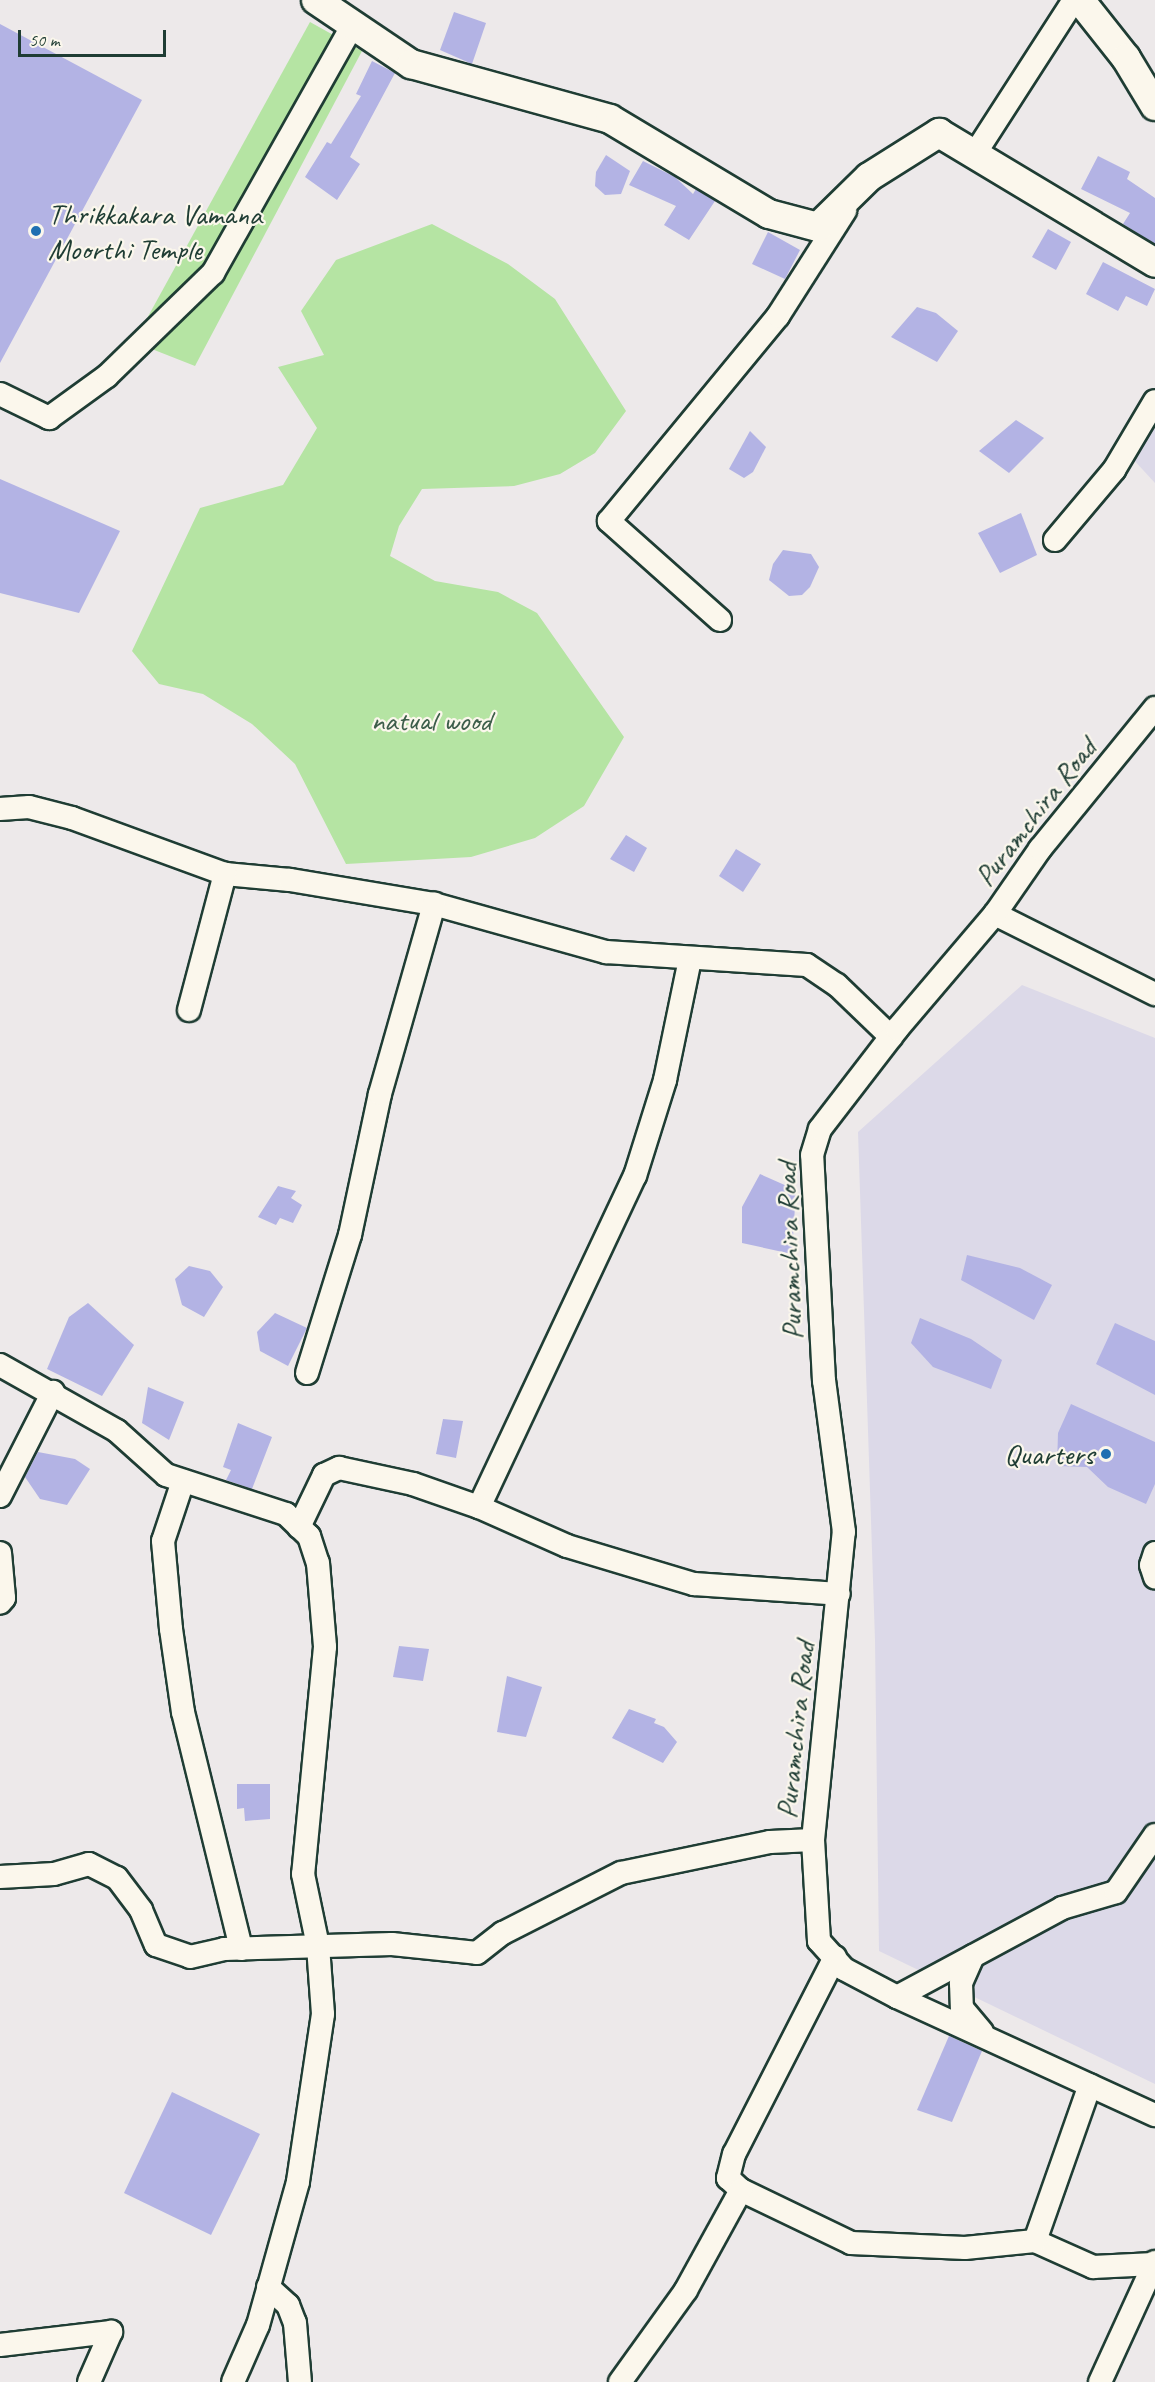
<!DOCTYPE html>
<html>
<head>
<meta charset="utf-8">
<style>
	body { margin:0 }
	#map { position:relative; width:1155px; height:2382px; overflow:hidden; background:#ede9ea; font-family:Caveat,sans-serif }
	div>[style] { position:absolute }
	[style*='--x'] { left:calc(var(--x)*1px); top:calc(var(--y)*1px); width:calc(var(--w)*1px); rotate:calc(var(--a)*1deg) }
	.built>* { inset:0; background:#dcd9e8 }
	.green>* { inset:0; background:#b5e4a3 }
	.building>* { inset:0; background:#b3b3e4 }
	.roads { filter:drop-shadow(2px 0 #1f3d34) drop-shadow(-2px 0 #1f3d34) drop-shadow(0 2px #1f3d34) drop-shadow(0 -2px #1f3d34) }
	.minor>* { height:22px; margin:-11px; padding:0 11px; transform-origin:11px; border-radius:11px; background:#fbf7ec }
	.tertiary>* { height:28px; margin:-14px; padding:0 14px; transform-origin:14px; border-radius:14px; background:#fbf7ec }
	.dots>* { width:16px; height:16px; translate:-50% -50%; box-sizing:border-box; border:3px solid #fbf7ec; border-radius:50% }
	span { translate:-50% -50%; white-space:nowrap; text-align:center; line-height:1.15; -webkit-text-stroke:4.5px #fbf7ec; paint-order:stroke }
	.poi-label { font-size:30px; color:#1f3d34 }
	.left { translate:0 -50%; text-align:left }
	.right { translate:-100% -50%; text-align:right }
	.park-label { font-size:30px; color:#3d5e4a }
	.street-label { font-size:30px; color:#1f3d34 }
	.scale { position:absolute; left:18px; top:30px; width:148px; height:27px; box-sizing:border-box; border:3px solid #1f3d34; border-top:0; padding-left:8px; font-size:18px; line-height:21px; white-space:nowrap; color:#1f3d34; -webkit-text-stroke:4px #fbf7ec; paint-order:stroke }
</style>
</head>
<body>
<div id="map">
	<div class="built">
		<i style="clip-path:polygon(1155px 407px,1155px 483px,1120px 445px)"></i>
		<i style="clip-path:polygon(1022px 985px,1155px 1038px,1155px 2084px,879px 1951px,875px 1640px,858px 1132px)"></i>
	</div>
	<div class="green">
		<i style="clip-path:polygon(310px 22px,362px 51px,195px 366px,134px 342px)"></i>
		<i style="clip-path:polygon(432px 224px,508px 264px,555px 299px,626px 411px,595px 453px,560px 474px,514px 486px,422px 489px,399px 526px,390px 556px,435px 581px,498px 592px,537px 613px,624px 737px,584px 806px,535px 838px,471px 857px,346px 864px,295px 764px,252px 724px,203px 694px,159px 684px,132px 651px,200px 508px,283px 485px,317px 428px,278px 367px,324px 355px,301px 311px,336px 260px)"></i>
	</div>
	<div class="building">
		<i style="clip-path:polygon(454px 12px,486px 23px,472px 64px,440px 50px)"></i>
		<i style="clip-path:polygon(0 24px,142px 100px,0 363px)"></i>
		<i style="clip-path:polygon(372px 61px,395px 73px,350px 157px,360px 164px,337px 200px,305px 177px,327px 142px,331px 144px,361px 96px,356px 94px)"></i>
		<i style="clip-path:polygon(606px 155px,630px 171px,621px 194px,605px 195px,595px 186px,596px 172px)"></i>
		<i style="clip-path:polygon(1098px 156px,1130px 172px,1127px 179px,1155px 198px,1155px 244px,1123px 224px,1130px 213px,1081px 189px)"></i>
		<i style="clip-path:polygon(643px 161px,675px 177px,693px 194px,696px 189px,715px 201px,689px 240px,664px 225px,676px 206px,629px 185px)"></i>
		<i style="clip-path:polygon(1048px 229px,1071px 242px,1056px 270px,1032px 257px)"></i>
		<i style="clip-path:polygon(768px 232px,800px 250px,785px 279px,752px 264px)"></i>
		<i style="clip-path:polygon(1103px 262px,1155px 289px,1147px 306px,1126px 296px,1118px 311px,1086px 294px)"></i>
		<i style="clip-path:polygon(917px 307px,936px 313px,958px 331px,937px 362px,891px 337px)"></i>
		<i style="clip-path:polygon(1016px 420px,1044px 438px,1009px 473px,979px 451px)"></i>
		<i style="clip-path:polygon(750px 431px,766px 447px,753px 472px,744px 478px,729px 469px)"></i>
		<i style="clip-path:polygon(0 479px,120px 531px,79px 613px,0 593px)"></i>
		<i style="clip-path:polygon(1021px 513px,1037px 555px,1000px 573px,978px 533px)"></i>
		<i style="clip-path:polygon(783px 550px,811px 554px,819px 567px,810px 587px,802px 595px,789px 596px,769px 580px,773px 564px)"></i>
		<i style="clip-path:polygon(626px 835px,647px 848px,634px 872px,610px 859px)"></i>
		<i style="clip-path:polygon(736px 849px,761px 864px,743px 892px,719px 876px)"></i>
		<i style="clip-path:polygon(760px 1174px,796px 1190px,792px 1254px,742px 1243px,742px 1207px)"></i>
		<i style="clip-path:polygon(278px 1186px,296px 1191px,291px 1198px,302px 1205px,293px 1223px,280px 1218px,276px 1225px,258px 1217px)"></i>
		<i style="clip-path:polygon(967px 1255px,1020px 1268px,1052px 1285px,1034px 1320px,961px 1280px)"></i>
		<i style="clip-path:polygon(189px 1266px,210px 1271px,223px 1287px,204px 1317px,182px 1305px,175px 1279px)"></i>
		<i style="clip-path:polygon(88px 1303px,134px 1345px,102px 1396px,47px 1369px,69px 1317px)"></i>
		<i style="clip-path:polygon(275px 1313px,307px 1328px,288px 1366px,260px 1351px,257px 1332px)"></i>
		<i style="clip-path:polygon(920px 1318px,971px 1339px,1002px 1360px,991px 1389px,933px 1367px,911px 1343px)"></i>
		<i style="clip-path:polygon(1115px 1323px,1155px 1341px,1155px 1395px,1096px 1364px)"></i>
		<i style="clip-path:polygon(148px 1387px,184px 1402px,169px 1440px,142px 1423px)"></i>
		<i style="clip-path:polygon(1071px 1404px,1155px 1442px,1155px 1484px,1146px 1504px,1108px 1487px,1087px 1467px,1057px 1466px,1058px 1433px)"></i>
		<i style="clip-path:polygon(443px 1419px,463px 1421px,456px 1458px,436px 1454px)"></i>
		<i style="clip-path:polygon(238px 1423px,272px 1437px,252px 1489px,226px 1480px,231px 1470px,223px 1467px)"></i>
		<i style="clip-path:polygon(38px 1452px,75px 1459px,90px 1469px,67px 1505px,40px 1499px,25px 1477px)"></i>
		<i style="clip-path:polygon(399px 1646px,429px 1649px,423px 1681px,393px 1677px)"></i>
		<i style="clip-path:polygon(507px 1676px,542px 1687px,526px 1737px,497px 1732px)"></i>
		<i style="clip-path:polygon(629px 1709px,656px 1719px,654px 1723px,664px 1727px,677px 1742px,663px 1763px,612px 1738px)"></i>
		<i style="clip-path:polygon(237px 1784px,270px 1784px,270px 1819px,245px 1821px,244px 1808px,237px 1809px)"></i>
		<i style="clip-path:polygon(949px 2036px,982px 2051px,952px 2122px,917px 2110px)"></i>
		<i style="clip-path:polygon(172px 2092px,260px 2134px,211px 2235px,124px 2193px)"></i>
	</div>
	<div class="roads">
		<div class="minor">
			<i style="--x:976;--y:152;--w:181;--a:-57.2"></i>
			<i style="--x:0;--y:394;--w:55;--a:26.1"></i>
			<i style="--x:49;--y:418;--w:72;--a:-35.9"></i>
			<i style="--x:107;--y:376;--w:148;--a:-44.2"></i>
			<i style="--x:213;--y:273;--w:285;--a:-60.6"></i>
			<i style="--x:1055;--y:540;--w:92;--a:-49.9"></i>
			<i style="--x:1114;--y:470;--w:80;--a:-59.3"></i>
			<i style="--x:720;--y:620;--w:149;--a:-138.3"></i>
			<i style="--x:609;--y:521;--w:266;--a:-50.5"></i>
			<i style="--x:778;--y:316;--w:125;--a:-57.5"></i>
			<i style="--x:0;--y:809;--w:29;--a:-4"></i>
			<i style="--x:29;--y:807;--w:44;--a:14.3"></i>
			<i style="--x:72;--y:818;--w:163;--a:20.1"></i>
			<i style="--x:225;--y:874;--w:65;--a:5.3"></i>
			<i style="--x:290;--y:880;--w:146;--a:9.5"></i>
			<i style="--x:434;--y:904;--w:179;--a:15.6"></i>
			<i style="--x:606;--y:952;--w:201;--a:3.7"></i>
			<i style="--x:807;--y:965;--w:36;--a:34"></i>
			<i style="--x:837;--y:985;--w:75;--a:43.9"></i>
			<i style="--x:995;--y:914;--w:179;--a:26.6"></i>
			<i style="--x:189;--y:1010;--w:141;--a:-75.2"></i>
			<i style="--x:0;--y:1365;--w:134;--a:29.4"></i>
			<i style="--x:117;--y:1431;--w:66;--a:41.9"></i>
			<i style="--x:166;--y:1475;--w:126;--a:18"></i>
			<i style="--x:286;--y:1514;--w:32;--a:44"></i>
			<i style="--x:309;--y:1536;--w:28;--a:72"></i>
			<i style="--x:318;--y:1563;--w:84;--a:85.2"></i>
			<i style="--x:325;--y:1647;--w:228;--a:95.5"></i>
			<i style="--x:303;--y:1874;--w:74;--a:78.2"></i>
			<i style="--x:318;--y:1946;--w:68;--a:85.8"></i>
			<i style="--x:323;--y:2014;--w:170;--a:98.5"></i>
			<i style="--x:298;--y:2182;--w:148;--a:105.6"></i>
			<i style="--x:258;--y:2325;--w:62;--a:113.7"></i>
			<i style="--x:307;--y:1373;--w:145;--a:-72.7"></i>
			<i style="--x:350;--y:1235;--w:144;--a:-78"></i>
			<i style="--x:380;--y:1094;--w:198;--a:-74.1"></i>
			<i style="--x:183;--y:1481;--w:63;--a:108.4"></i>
			<i style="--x:163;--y:1541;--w:88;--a:84.8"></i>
			<i style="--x:171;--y:1629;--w:84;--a:81.8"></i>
			<i style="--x:183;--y:1712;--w:244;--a:76.2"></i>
			<i style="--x:0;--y:1496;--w:117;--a:-63"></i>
			<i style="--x:479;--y:1507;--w:366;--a:-64.8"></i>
			<i style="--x:635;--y:1176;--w:101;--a:-72.6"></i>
			<i style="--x:665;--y:1080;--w:124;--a:-78.3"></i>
			<i style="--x:299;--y:1527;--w:58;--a:-64.3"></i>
			<i style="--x:324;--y:1475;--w:17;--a:-25"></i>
			<i style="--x:339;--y:1468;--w:76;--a:12.2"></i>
			<i style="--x:413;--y:1484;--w:70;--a:19.2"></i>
			<i style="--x:479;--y:1507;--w:96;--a:23.9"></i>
			<i style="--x:567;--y:1546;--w:133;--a:16.7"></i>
			<i style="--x:694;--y:1584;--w:145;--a:3.9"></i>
			<i style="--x:0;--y:1553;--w:45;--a:84.9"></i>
			<i style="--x:4;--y:1598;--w:6;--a:129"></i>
			<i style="--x:1155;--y:1553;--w:13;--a:108"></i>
			<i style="--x:1151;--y:1565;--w:13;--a:72"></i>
			<i style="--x:813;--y:1840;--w:310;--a:-84.3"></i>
			<i style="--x:844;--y:1532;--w:152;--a:-97.5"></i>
			<i style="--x:824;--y:1381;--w:226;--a:-93"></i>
			<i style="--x:812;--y:1155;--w:27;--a:-73"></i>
			<i style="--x:820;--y:1129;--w:126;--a:-52.4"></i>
			<i style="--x:897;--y:1029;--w:151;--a:-49.6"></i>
			<i style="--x:995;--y:914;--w:79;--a:-55.3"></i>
			<i style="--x:1040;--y:849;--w:182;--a:-50.8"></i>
			<i style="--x:0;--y:1877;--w:54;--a:-3.2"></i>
			<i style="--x:54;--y:1874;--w:36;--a:-16"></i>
			<i style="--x:89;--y:1864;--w:31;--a:27"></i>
			<i style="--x:117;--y:1878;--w:40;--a:53"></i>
			<i style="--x:141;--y:1910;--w:38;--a:67"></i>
			<i style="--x:156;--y:1945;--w:36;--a:19"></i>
			<i style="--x:190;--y:1957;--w:35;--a:-13"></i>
			<i style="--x:224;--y:1949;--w:168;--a:-1.7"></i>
			<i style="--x:392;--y:1944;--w:85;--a:6"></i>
			<i style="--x:477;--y:1953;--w:33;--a:-38"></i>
			<i style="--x:503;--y:1933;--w:132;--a:-27"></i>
			<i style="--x:621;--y:1873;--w:152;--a:-11.8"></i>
			<i style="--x:770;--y:1842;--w:43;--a:-2.7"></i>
			<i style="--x:813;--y:1840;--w:101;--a:86.6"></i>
			<i style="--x:819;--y:1941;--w:38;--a:48"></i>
			<i style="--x:844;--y:1969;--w:60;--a:27.8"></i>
			<i style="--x:897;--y:1997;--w:284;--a:24.6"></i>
			<i style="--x:973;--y:1956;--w:30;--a:114"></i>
			<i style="--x:961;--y:1983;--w:25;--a:88"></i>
			<i style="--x:962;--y:2008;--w:31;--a:50"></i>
			<i style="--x:835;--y:1957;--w:221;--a:117.1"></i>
			<i style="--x:734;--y:2154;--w:25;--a:104"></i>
			<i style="--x:728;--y:2178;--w:18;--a:43"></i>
			<i style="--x:741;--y:2190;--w:122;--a:25.7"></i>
			<i style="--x:851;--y:2243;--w:114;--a:2.5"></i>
			<i style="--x:965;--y:2248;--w:70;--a:-5.7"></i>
			<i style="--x:1035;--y:2241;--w:64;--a:24.1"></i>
			<i style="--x:1093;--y:2267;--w:61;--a:-2.8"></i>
			<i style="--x:897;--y:1997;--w:187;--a:-28.3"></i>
			<i style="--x:1062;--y:1908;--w:56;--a:-16.5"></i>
			<i style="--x:1116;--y:1892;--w:69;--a:-55.6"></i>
			<i style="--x:1035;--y:2241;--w:165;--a:-70.6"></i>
			<i style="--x:268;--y:2287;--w:27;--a:42"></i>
			<i style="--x:288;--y:2305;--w:19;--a:69"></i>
			<i style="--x:295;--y:2323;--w:59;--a:85.2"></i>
			<i style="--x:0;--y:2345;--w:112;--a:-6.7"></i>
			<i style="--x:89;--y:2382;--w:55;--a:-66.3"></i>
			<i style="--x:620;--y:2382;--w:113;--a:-54.3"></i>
			<i style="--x:686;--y:2290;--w:114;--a:-61.2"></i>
			<i style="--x:1100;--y:2382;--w:132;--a:-65.4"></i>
		</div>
		<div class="tertiary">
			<i style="--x:316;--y:0;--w:115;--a:34"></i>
			<i style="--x:411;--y:64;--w:206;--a:15.4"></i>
			<i style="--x:610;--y:119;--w:185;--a:30.9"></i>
			<i style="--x:769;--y:214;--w:51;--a:14.9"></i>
			<i style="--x:818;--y:227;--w:71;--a:-44.4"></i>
			<i style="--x:869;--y:177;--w:83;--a:-32.2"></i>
			<i style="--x:939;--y:133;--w:252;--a:31"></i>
			<i style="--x:1080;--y:0;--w:74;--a:51.6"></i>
			<i style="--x:1126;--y:58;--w:56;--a:58.9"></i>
		</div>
	</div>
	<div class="dots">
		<i style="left:36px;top:231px;background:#1f6fb2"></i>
		<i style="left:1106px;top:1454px;background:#1f6fb2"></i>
	</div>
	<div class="poi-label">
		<span class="left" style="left:48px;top:231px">Thrikkakara Vamana<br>Moorthi Temple</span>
		<span class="right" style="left:1094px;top:1454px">Quarters</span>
	</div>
	<div class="park-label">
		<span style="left:431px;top:720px">natual wood</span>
	</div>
	<div class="street-label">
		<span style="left:1035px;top:812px;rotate:-52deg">Puramchira Road</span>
		<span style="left:789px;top:1251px;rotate:-92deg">Puramchira Road</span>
		<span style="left:795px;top:1730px;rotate:-84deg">Puramchira Road</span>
	</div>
	<div class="scale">50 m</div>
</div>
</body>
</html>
